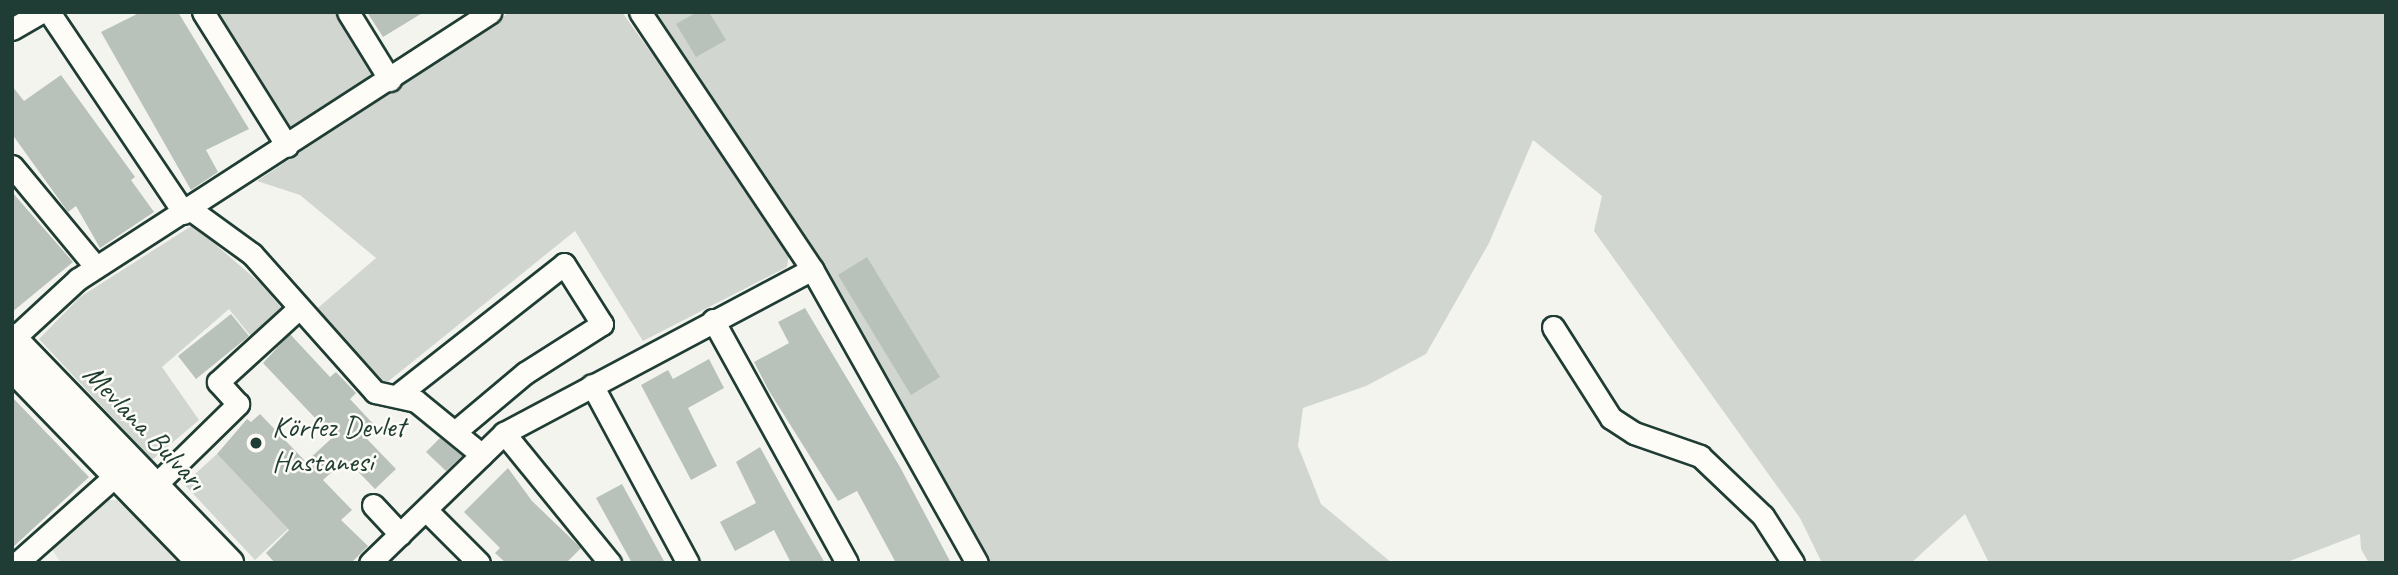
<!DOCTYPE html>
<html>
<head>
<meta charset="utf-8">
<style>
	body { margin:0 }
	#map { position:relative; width:2398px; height:575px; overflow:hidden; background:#f4f4ef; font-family:Caveat,sans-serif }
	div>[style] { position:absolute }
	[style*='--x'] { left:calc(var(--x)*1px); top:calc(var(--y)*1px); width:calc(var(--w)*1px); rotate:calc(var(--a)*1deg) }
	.built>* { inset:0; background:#e2e5df }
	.green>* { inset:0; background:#d1d6d1 }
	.building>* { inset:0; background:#b9c1bb }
	.roads { filter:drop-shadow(2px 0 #1f3d34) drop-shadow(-2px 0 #1f3d34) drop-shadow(0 2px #1f3d34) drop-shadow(0 -2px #1f3d34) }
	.minor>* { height:21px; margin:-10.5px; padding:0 10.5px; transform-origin:10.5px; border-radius:10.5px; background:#fdfcf7 }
	.major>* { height:26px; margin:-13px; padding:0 13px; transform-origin:13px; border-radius:13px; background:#fdfcf7 }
	.dots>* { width:19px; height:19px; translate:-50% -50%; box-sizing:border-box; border:4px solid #fdfcf7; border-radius:50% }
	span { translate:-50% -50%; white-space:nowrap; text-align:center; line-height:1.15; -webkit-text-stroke:5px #fdfcf7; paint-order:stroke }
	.poi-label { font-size:30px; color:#1f3d34 }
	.left { translate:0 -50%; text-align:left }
	.street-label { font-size:30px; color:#1f3d34 }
	.frame { position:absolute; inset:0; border:14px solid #1f3d34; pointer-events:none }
</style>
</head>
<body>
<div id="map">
	<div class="built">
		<i style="clip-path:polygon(103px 500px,122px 500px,181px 563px,61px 563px,51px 548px)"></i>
	</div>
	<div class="green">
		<i style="clip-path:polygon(203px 12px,348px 12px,390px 80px,287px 146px)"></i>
		<i style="clip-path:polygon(510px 12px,622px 12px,790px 247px,787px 267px,643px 341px,575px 231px,385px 384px,312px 313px,376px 258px,300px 195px,257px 181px)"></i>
		<i style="clip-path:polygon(652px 12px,2386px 12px,2386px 563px,2369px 563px,2361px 549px,2360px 534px,2285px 563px,1989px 563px,1965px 514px,1911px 563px,1822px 563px,1800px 518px,1594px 231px,1602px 196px,1533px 140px,1489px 243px,1426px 354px,1366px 386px,1303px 408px,1298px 446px,1321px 504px,1392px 563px,988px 563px,824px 264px)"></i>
		<i style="clip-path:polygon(193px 225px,260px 283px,284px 311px,253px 339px,229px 309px,162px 367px,199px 420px,152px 460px,39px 339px,80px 297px)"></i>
		<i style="clip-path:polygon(217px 454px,288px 529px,255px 560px,184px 484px)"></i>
	</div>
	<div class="building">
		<i style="clip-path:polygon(141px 12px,178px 12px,249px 129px,206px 150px,218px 172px,191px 190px,101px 32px)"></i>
		<i style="clip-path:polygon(367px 12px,424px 12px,383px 37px)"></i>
		<i style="clip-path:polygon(697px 12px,709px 12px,726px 40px,696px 57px,676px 24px)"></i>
		<i style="clip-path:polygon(61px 75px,135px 177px,131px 180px,154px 212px,100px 248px,76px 206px,68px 212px,12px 134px,12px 86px,24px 101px)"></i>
		<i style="clip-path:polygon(12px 192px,73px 262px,12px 312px)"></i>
		<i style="clip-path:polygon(867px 257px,940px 377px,911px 395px,838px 275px)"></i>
		<i style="clip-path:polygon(805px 308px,900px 467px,951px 563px,896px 563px,857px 491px,838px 501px,769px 391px,754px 362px,789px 343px,778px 322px)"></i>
		<i style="clip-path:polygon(231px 314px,249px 336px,196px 379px,178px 356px)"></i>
		<i style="clip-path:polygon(290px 334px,330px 377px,336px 372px,356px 393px,350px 399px,378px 429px,367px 439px,396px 469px,375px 489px,346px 459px,323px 480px,352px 510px,341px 520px,368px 546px,351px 563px,275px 563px,266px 553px,289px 530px,217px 454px,247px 419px,251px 422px,260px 414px,306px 462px,333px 437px,263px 363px)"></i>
		<i style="clip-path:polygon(709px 359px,724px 388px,688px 408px,717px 466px,691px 480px,641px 385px,668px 370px,673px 379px)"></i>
		<i style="clip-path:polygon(12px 397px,89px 477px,12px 548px)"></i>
		<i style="clip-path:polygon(440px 438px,462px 456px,446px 471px,426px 452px)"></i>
		<i style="clip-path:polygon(760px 447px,796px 513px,825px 563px,791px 563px,774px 530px,735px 551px,720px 522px,756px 503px,736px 462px)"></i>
		<i style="clip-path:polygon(508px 468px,532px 501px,581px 548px,566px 563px,506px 563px,495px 553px,500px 548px,464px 512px)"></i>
		<i style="clip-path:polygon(622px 484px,640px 517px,665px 563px,632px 563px,596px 498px)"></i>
	</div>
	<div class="roads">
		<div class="minor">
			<i style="--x:49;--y:12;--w:242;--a:56.1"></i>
			<i style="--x:203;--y:12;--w:158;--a:57.9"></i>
			<i style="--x:348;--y:12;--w:80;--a:58.3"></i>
			<i style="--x:640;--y:12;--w:309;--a:56.2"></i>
			<i style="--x:812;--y:269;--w:337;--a:60.7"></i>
			<i style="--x:12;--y:29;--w:34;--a:-30"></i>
			<i style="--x:12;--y:166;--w:131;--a:50.3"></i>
			<i style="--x:190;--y:209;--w:77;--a:36"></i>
			<i style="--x:252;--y:254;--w:185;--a:48.3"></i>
			<i style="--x:375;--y:392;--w:42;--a:12.4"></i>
			<i style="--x:416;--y:401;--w:85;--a:39.3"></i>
			<i style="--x:713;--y:320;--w:277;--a:61.1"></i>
			<i style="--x:1553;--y:327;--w:108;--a:57.5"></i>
			<i style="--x:1611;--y:418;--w:27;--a:33"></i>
			<i style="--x:1634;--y:433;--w:70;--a:19.2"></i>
			<i style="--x:1700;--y:456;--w:87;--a:43.6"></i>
			<i style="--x:1763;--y:516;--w:56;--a:57.4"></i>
			<i style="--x:14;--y:338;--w:87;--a:-42.7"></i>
			<i style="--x:78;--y:279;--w:491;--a:-32.9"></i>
			<i style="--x:592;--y:385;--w:202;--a:61.7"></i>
			<i style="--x:399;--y:394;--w:210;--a:-38.2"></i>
			<i style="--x:564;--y:264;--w:71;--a:57.7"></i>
			<i style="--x:602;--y:324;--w:91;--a:147.5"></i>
			<i style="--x:525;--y:373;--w:89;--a:140"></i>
			<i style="--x:504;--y:433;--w:168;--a:50.8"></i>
			<i style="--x:144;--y:496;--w:132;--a:-44.4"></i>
			<i style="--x:238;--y:404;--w:30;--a:-132"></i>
			<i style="--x:218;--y:382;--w:110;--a:-42.4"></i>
			<i style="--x:373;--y:505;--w:40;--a:47"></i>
			<i style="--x:426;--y:510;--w:75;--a:45"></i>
			<i style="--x:17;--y:563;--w:132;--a:-41.6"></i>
			<i style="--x:370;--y:563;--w:187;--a:-44.1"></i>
			<i style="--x:504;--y:433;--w:349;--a:-28"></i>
		</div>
		<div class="major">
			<i style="--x:12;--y:337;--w:314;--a:46"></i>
			<i style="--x:12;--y:368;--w:272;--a:45.9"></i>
		</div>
	</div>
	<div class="dots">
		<i style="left:256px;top:443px;background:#1f3d34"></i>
	</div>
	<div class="poi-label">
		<span class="left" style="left:272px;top:443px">Körfez Devlet<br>Hastanesi</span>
	</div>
	<div class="street-label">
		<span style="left:145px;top:427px;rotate:46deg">Mevlana Bulvarı</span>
	</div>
	<div class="frame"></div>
</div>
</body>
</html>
